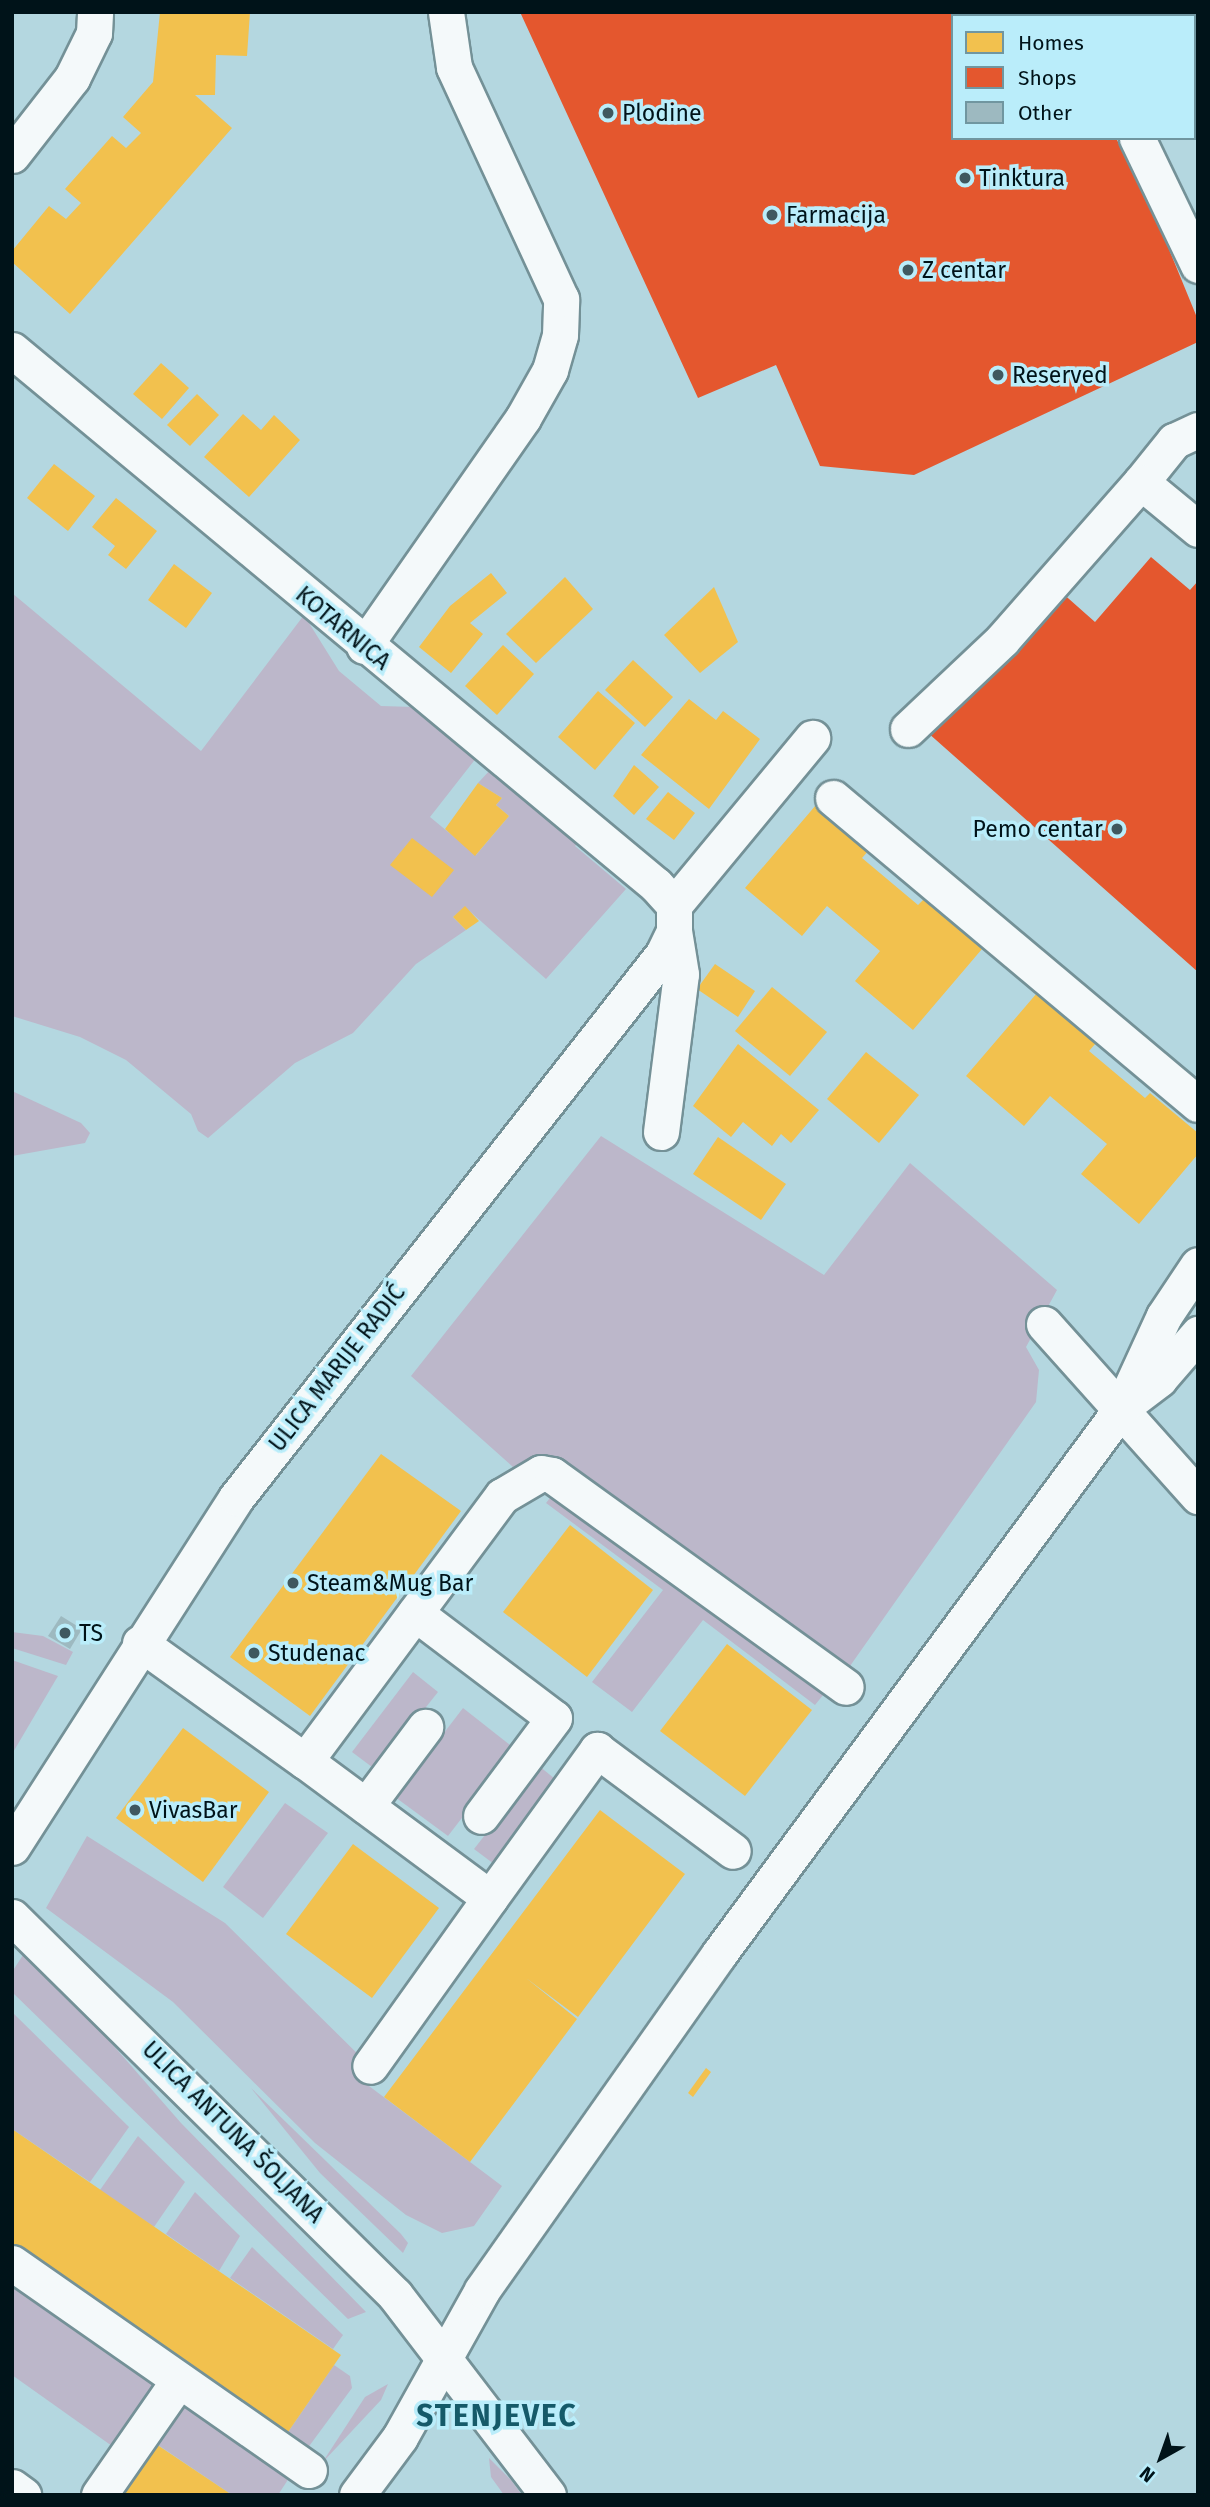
<!DOCTYPE html>
<html>
<head>
<meta charset="utf-8">
<style>
	body { margin:0 }
	#map { position:relative; width:1210px; height:2507px; overflow:hidden; background:#b4d7e0; font-family:"Fira Sans",sans-serif }
	div>[style] { position:absolute }
	[style*='--x'] { left:calc(var(--x)*1px); top:calc(var(--y)*1px); width:calc(var(--w)*1px); rotate:calc(var(--a)*1deg) }
	.green>* { inset:0; background:#bcb7ca }
	.homes>* { inset:0; background:#f2c14e }
	.shops>* { inset:0; background:#e4572e }
	.building>* { inset:0; background:#9db9c0 }
	.roads { filter:drop-shadow(2px 0 #749197) drop-shadow(-2px 0 #749197) drop-shadow(0 2px #749197) drop-shadow(0 -2px #749197) }
	.minor>* { height:35px; margin:-17.5px; padding:0 17.5px; transform-origin:17.5px; border-radius:17.5px; background:#f4f9fa }
	.dots>* { width:19px; height:19px; translate:-50% -50%; box-sizing:border-box; border:4px solid #baedfa; border-radius:50% }
	span { translate:-50% -50%; white-space:nowrap; text-align:center; line-height:1.15; -webkit-text-stroke:7px #baedfa; paint-order:stroke }
	.poi-label { font-size:23px; color:#001319 }
	.left { translate:0 -50%; text-align:left }
	.right { translate:-100% -50%; text-align:right }
	.street-label { font-size:23px; color:#001319 }
	.district-label { font-size:30px; color:#155a69; font-weight:700; letter-spacing:2px }
	.frame { position:absolute; inset:0; border:14px solid #001319; pointer-events:none }
	.legend { position:absolute; left:951px; top:14px; width:245px; height:126px; box-sizing:border-box; background:#baedfa; border:2px solid #7096a0; margin:0; padding:9px 12px; list-style:none; font-size:21px; color:#001319 }
	.legend li { display:flex; align-items:center; gap:14px; height:35px }
	.legend b { width:35px; border:2px solid #7096a0 }
	.north { position:absolute; left:1126px; top:2423px; width:70px; height:70px; -webkit-text-stroke:5px #baedfa; paint-order:stroke; rotate:220deg; font-size:19px; font-weight:700; line-height:28px; text-align:center; color:#001319 }
	.north::after { content:''; display:block; margin:auto; width:24px; height:32px; background:#001319; clip-path:polygon(50% 0,100% 100%,50% 72%,0 100%) }
</style>
</head>
<body>
<div id="map">
	<div class="green">
		<i style="clip-path:polygon(12px 593px,201px 751px,304px 615px,339px 671px,381px 706px,414px 707px,477px 757px,430px 817px,476px 855px,509px 816px,496px 805px,502px 798px,478px 783px,491px 769px,579px 842px,575px 846px,626px 889px,546px 979px,465px 907px,453px 917px,466px 930px,416px 964px,353px 1033px,295px 1063px,208px 1138px,198px 1131px,191px 1114px,126px 1060px,80px 1037px,12px 1016px)"></i>
		<i style="clip-path:polygon(12px 1091px,81px 1123px,90px 1133px,85px 1143px,12px 1156px)"></i>
		<i style="clip-path:polygon(601px 1136px,824px 1275px,910px 1163px,1057px 1290px,1026px 1347px,1039px 1370px,1036px 1402px,850px 1666px,573px 1468px,531px 1460px,513px 1467px,411px 1376px)"></i>
		<i style="clip-path:polygon(565px 1479px,832px 1684px,815px 1705px,703px 1620px,632px 1712px,592px 1682px,663px 1590px,546px 1503px)"></i>
		<i style="clip-path:polygon(12px 1632px,43px 1636px,73px 1652px,66px 1665px,12px 1648px)"></i>
		<i style="clip-path:polygon(12px 1660px,58px 1676px,12px 1754px)"></i>
		<i style="clip-path:polygon(413px 1672px,438px 1692px,376px 1770px,352px 1752px)"></i>
		<i style="clip-path:polygon(463px 1708px,515px 1749px,448px 1836px,395px 1797px)"></i>
		<i style="clip-path:polygon(539px 1766px,565px 1787px,502px 1870px,474px 1849px)"></i>
		<i style="clip-path:polygon(285px 1803px,328px 1833px,263px 1918px,223px 1887px)"></i>
		<i style="clip-path:polygon(87px 1836px,225px 1923px,370px 2066px,361px 2080px,502px 2186px,474px 2226px,442px 2233px,406px 2215px,315px 2143px,173px 2002px,46px 1908px)"></i>
		<i style="clip-path:polygon(23px 1955px,99px 2029px,181px 2123px,366px 2312px,348px 2319px,13px 1993px,12px 1972px)"></i>
		<i style="clip-path:polygon(12px 2012px,129px 2127px,90px 2182px,12px 2129px)"></i>
		<i style="clip-path:polygon(251px 2088px,401px 2234px,408px 2243px,403px 2253px,320px 2173px)"></i>
		<i style="clip-path:polygon(138px 2136px,185px 2182px,154px 2227px,100px 2190px)"></i>
		<i style="clip-path:polygon(195px 2192px,240px 2236px,219px 2271px,166px 2234px)"></i>
		<i style="clip-path:polygon(252px 2247px,343px 2335px,333px 2349px,230px 2278px)"></i>
		<i style="clip-path:polygon(12px 2280px,157px 2382px,112px 2446px,12px 2375px)"></i>
		<i style="clip-path:polygon(334px 2365px,350px 2376px,352px 2388px,307px 2449px,286px 2435px)"></i>
		<i style="clip-path:polygon(388px 2384px,381px 2400px,322px 2463px,365px 2397px)"></i>
		<i style="clip-path:polygon(188px 2401px,288px 2472px,289px 2478px,278px 2495px,232px 2495px,158px 2445px)"></i>
		<i style="clip-path:polygon(489px 2458px,511px 2480px,522px 2495px,504px 2495px,491px 2477px)"></i>
	</div>
	<div class="homes">
		<i style="clip-path:polygon(160px 12px,250px 12px,247px 56px,216px 55px,215px 95px,195px 95px,232px 128px,70px 314px,12px 262px,12px 251px,49px 206px,66px 219px,81px 203px,65px 189px,112px 136px,126px 148px,141px 133px,123px 117px,153px 82px)"></i>
		<i style="clip-path:polygon(161px 363px,189px 388px,162px 419px,133px 394px)"></i>
		<i style="clip-path:polygon(197px 394px,219px 415px,190px 446px,167px 425px)"></i>
		<i style="clip-path:polygon(243px 414px,261px 430px,274px 415px,300px 440px,249px 497px,204px 457px)"></i>
		<i style="clip-path:polygon(54px 464px,95px 496px,68px 531px,27px 498px)"></i>
		<i style="clip-path:polygon(116px 498px,157px 531px,126px 569px,108px 555px,115px 546px,92px 527px)"></i>
		<i style="clip-path:polygon(174px 564px,212px 593px,186px 628px,148px 600px)"></i>
		<i style="clip-path:polygon(491px 573px,507px 593px,470px 623px,483px 634px,451px 673px,419px 647px,450px 606px)"></i>
		<i style="clip-path:polygon(565px 577px,593px 609px,536px 663px,506px 634px)"></i>
		<i style="clip-path:polygon(714px 587px,738px 642px,700px 673px,664px 635px)"></i>
		<i style="clip-path:polygon(503px 645px,534px 674px,497px 715px,465px 686px)"></i>
		<i style="clip-path:polygon(633px 660px,673px 697px,645px 727px,605px 690px)"></i>
		<i style="clip-path:polygon(598px 691px,635px 723px,595px 770px,558px 737px)"></i>
		<i style="clip-path:polygon(689px 699px,716px 720px,723px 711px,760px 739px,709px 809px,641px 755px)"></i>
		<i style="clip-path:polygon(634px 765px,659px 787px,634px 815px,613px 796px)"></i>
		<i style="clip-path:polygon(478px 783px,502px 798px,496px 805px,509px 816px,475px 856px,445px 829px)"></i>
		<i style="clip-path:polygon(668px 792px,695px 813px,674px 840px,646px 819px)"></i>
		<i style="clip-path:polygon(816px 805px,869px 850px,862px 858px,918px 905px,924px 899px,982px 949px,913px 1030px,855px 981px,880px 951px,827px 906px,802px 936px,745px 888px)"></i>
		<i style="clip-path:polygon(412px 838px,454px 870px,432px 897px,390px 865px)"></i>
		<i style="clip-path:polygon(465px 906px,479px 921px,466px 930px,453px 917px)"></i>
		<i style="clip-path:polygon(715px 964px,755px 991px,738px 1017px,697px 989px)"></i>
		<i style="clip-path:polygon(772px 987px,827px 1032px,790px 1076px,735px 1031px)"></i>
		<i style="clip-path:polygon(1037px 993px,1096px 1043px,1089px 1051px,1145px 1098px,1150px 1093px,1198px 1133px,1198px 1154px,1139px 1224px,1081px 1174px,1107px 1144px,1050px 1096px,1024px 1126px,966px 1076px)"></i>
		<i style="clip-path:polygon(738px 1044px,819px 1110px,791px 1143px,781px 1134px,772px 1146px,743px 1122px,731px 1137px,693px 1106px)"></i>
		<i style="clip-path:polygon(866px 1052px,919px 1095px,879px 1143px,827px 1099px)"></i>
		<i style="clip-path:polygon(718px 1137px,786px 1184px,761px 1220px,693px 1174px)"></i>
		<i style="clip-path:polygon(381px 1454px,461px 1511px,310px 1716px,230px 1657px)"></i>
		<i style="clip-path:polygon(570px 1525px,653px 1590px,587px 1677px,503px 1612px)"></i>
		<i style="clip-path:polygon(727px 1644px,812px 1710px,745px 1796px,660px 1731px)"></i>
		<i style="clip-path:polygon(183px 1728px,269px 1792px,203px 1882px,116px 1818px)"></i>
		<i style="clip-path:polygon(600px 1810px,685px 1874px,578px 2017px,526px 1978px,577px 2019px,470px 2162px,384px 2097px)"></i>
		<i style="clip-path:polygon(353px 1844px,439px 1908px,372px 1998px,286px 1934px)"></i>
		<i style="clip-path:polygon(706px 2068px,711px 2072px,693px 2097px,688px 2093px)"></i>
		<i style="clip-path:polygon(12px 2129px,341px 2355px,286px 2435px,12px 2247px)"></i>
		<i style="clip-path:polygon(150px 2440px,232px 2495px,113px 2495px)"></i>
	</div>
	<div class="shops">
		<i style="clip-path:polygon(520px 12px,1054px 12px,1055px 16px,953px 16px,953px 138px,1116px 138px,1157px 220px,1198px 320px,1198px 342px,914px 475px,820px 466px,776px 365px,698px 398px)"></i>
		<i style="clip-path:polygon(1151px 557px,1190px 590px,1198px 581px,1198px 972px,927px 732px,1060px 591px,1095px 622px)"></i>
	</div>
	<div class="building">
		<i style="clip-path:polygon(61px 1616px,82px 1629px,70px 1649px,48px 1636px)"></i>
	</div>
	<div class="roads">
		<div class="minor">
			<i style="--x:1076;--y:12;--w:4;--a:63"></i>
			<i style="--x:1137;--y:138;--w:141;--a:64.3"></i>
			<i style="--x:12;--y:155;--w:98;--a:-52.1"></i>
			<i style="--x:72;--y:78;--w:50;--a:-63.9"></i>
			<i style="--x:94;--y:33;--w:21;--a:-87"></i>
			<i style="--x:12;--y:350;--w:837;--a:39.72"></i>
			<i style="--x:656;--y:885;--w:27;--a:48"></i>
			<i style="--x:1141;--y:482;--w:53;--a:-51.2"></i>
			<i style="--x:1174;--y:441;--w:26;--a:-25"></i>
			<i style="--x:364;--y:646;--w:278;--a:-55.1"></i>
			<i style="--x:523;--y:418;--w:55;--a:-60.6"></i>
			<i style="--x:550;--y:370;--w:36;--a:-74"></i>
			<i style="--x:560;--y:335;--w:36;--a:-88"></i>
			<i style="--x:561;--y:299;--w:255;--a:-114.8"></i>
			<i style="--x:454;--y:67;--w:56;--a:-98.3"></i>
			<i style="--x:908;--y:729;--w:129;--a:-43.4"></i>
			<i style="--x:1002;--y:640;--w:210;--a:-48.7"></i>
			<i style="--x:1141;--y:482;--w:74;--a:39.5"></i>
			<i style="--x:833;--y:798;--w:476;--a:40"></i>
			<i style="--x:674;--y:905;--w:217;--a:-50.4"></i>
			<i style="--x:661;--y:1132;--w:159;--a:-82.8"></i>
			<i style="--x:681;--y:974;--w:44;--a:-99.2"></i>
			<i style="--x:1044;--y:1324;--w:231;--a:48.2"></i>
			<i style="--x:1129;--y:1402;--w:38;--a:-37"></i>
			<i style="--x:1159;--y:1379;--w:60;--a:-49.1"></i>
			<i style="--x:415;--y:1613;--w:174;--a:37.1"></i>
			<i style="--x:554;--y:1718;--w:122;--a:126.7"></i>
			<i style="--x:140;--y:1643;--w:203;--a:35.6"></i>
			<i style="--x:305;--y:1761;--w:330;--a:-53.4"></i>
			<i style="--x:502;--y:1496;--w:45;--a:-30.5"></i>
			<i style="--x:541;--y:1473;--w:11;--a:10"></i>
			<i style="--x:552;--y:1475;--w:362;--a:35.8"></i>
			<i style="--x:305;--y:1761;--w:230;--a:36.5"></i>
			<i style="--x:490;--y:1898;--w:206;--a:125.5"></i>
			<i style="--x:366;--y:1806;--w:99;--a:-53.2"></i>
			<i style="--x:12;--y:1847;--w:415;--a:-57.3"></i>
			<i style="--x:236;--y:1498;--w:692;--a:-51.87"></i>
			<i style="--x:663;--y:954;--w:25;--a:-64"></i>
			<i style="--x:674;--y:931;--w:26;--a:-90"></i>
			<i style="--x:490;--y:1898;--w:183;--a:-54.1"></i>
			<i style="--x:597;--y:1750;--w:169;--a:36.6"></i>
			<i style="--x:12;--y:1917;--w:538;--a:44.62"></i>
			<i style="--x:395;--y:2295;--w:252;--a:52.6"></i>
			<i style="--x:12;--y:2263;--w:362;--a:34.9"></i>
			<i style="--x:12;--y:2487;--w:14;--a:36"></i>
			<i style="--x:99;--y:2495;--w:140;--a:-55.2"></i>
			<i style="--x:357;--y:2495;--w:72;--a:-53.4"></i>
			<i style="--x:400;--y:2437;--w:168;--a:-60.8"></i>
			<i style="--x:482;--y:2290;--w:411;--a:-54.8"></i>
			<i style="--x:719;--y:1954;--w:677;--a:-53.59"></i>
			<i style="--x:1121;--y:1409;--w:102;--a:-65.2"></i>
			<i style="--x:1164;--y:1316;--w:61;--a:-56.3"></i>
		</div>
	</div>
	<div class="dots">
		<i style="left:608px;top:113px;background:#3f585f"></i>
		<i style="left:965px;top:178px;background:#3f585f"></i>
		<i style="left:772px;top:215px;background:#3f585f"></i>
		<i style="left:908px;top:270px;background:#3f585f"></i>
		<i style="left:998px;top:375px;background:#3f585f"></i>
		<i style="left:1117px;top:829px;background:#3f585f"></i>
		<i style="left:293px;top:1583px;background:#3f585f"></i>
		<i style="left:65px;top:1633px;background:#3f585f"></i>
		<i style="left:254px;top:1653px;background:#3f585f"></i>
		<i style="left:135px;top:1810px;background:#3f585f"></i>
	</div>
	<div class="poi-label">
		<span class="left" style="left:622px;top:113px">Plodine</span>
		<span class="left" style="left:979px;top:178px">Tinktura</span>
		<span class="left" style="left:786px;top:215px">Farmacija</span>
		<span class="left" style="left:922px;top:270px">Z centar</span>
		<span class="left" style="left:1012px;top:375px">Reserved</span>
		<span class="right" style="left:1103px;top:829px">Pemo centar</span>
		<span class="left" style="left:307px;top:1583px">Steam&amp;Mug Bar</span>
		<span class="left" style="left:79px;top:1633px">TS</span>
		<span class="left" style="left:268px;top:1653px">Studenac</span>
		<span class="left" style="left:149px;top:1810px">VivasBar</span>
	</div>
	<div class="street-label">
		<span style="left:343px;top:628px;rotate:40deg">KOTARNICA</span>
		<span style="left:337px;top:1368px;rotate:-52deg">ULICA MARIJE RADIĆ</span>
		<span style="left:233px;top:2132px;rotate:45deg">ULICA ANTUNA ŠOLJANA</span>
	</div>
	<div class="district-label">
		<span style="left:497px;top:2416px">STENJEVEC</span>
	</div>
	<div class="frame"></div>
	<ul class="legend">
	<li><b style="height:19px;background:#f2c14e"></b>Homes</li>
	<li><b style="height:19px;background:#e4572e"></b>Shops</li>
	<li><b style="height:19px;background:#9db9c0"></b>Other</li>
	</ul>
	<div class="north">N</div>
</div>
</body>
</html>
